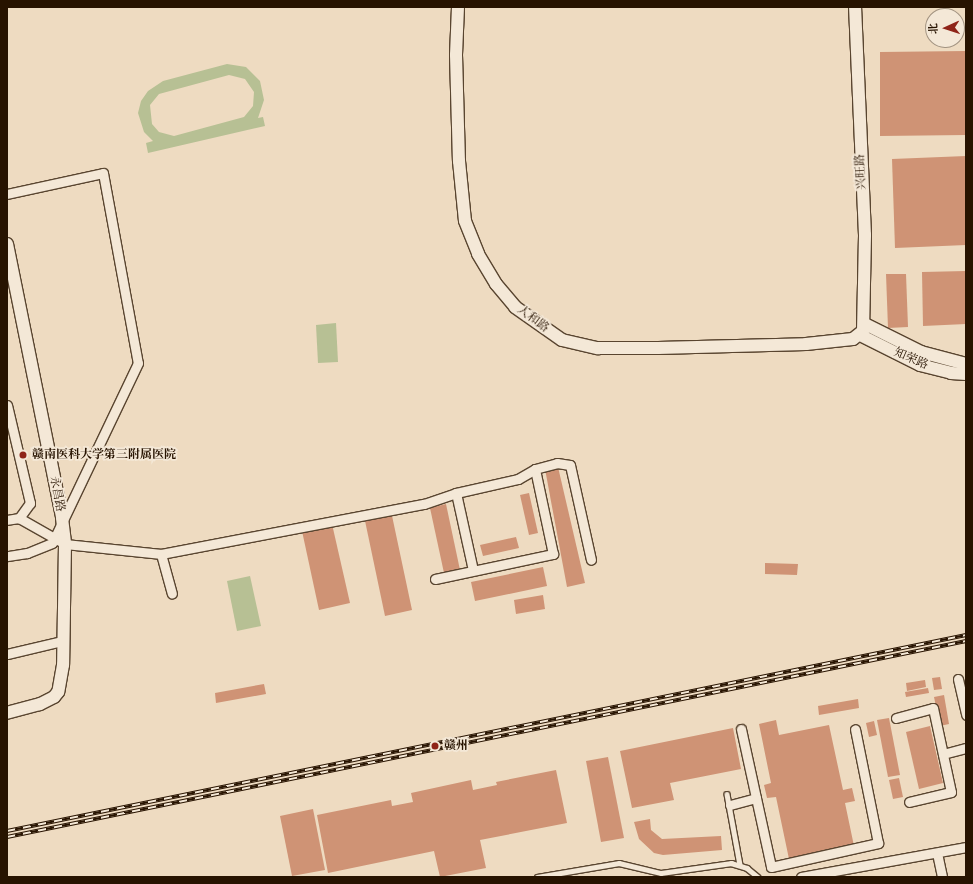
<!DOCTYPE html>
<html>
<head>
<meta charset="utf-8">
<style>
	body { margin:0 }
	#map { position:relative; width:973px; height:884px; overflow:hidden; background:#eedbc1; font-family:"Libre Bodoni","Noto Serif SC",serif }
	div>[style] { position:absolute }
	[style*='--x'] { left:calc(var(--x)*1px); top:calc(var(--y)*1px); width:calc(var(--w)*1px); rotate:calc(var(--a)*1deg) }
	.green>* { inset:0; background:#b7c094 }
	.building>* { inset:0; background:#cf9375 }
	.roads { filter:drop-shadow(1px 0 #594530) drop-shadow(-1px 0 #594530) drop-shadow(0 1px #594530) drop-shadow(0 -1px #594530) }
	.lane>* { height:4.5px; margin:-2.25px; padding:0 2.25px; transform-origin:2.25px; border-radius:2.25px; background:#f4e8d7 }
	.street>* { height:9px; margin:-4.5px; padding:0 4.5px; transform-origin:4.5px; border-radius:4.5px; background:#f4e8d7 }
	.secondary>* { height:12px; margin:-6px; padding:0 6px; transform-origin:6px; border-radius:6px; background:#f4e8d7 }
	.rail>* { height:4px; margin-top:-2px; transform-origin:0; background:repeating-linear-gradient(90deg,#f4e8d7 0 8px,#271300 0 16px); box-sizing:border-box; border-block:1px solid #271300 }
	.dots>* { width:11px; height:11px; translate:-50% -50%; box-sizing:border-box; border:2px solid #f4e8d7; border-radius:50% }
	span { translate:-50% -50%; white-space:nowrap; text-align:center; line-height:1.15; -webkit-text-stroke:3.5px #f4e8d7; paint-order:stroke }
	.street-label { font-size:12px; color:#271300 }
	.poi-label { font-size:12px; color:#271300; font-weight:700 }
	.left { translate:0 -50%; text-align:left }
	.frame { position:absolute; inset:0; border:8px solid #271300; pointer-events:none }
	.north { position:absolute; left:925px; top:8px; width:40px; height:40px; box-sizing:border-box; background:#f4e8d7; border:1px solid #a29381; border-radius:50%; rotate:267deg; font-size:11px; font-weight:700; line-height:16px; text-align:center; color:#271300 }
	.north::after { content:''; display:block; margin:auto; width:14px; height:18px; background:#8f2418; clip-path:polygon(50% 0,100% 100%,50% 72%,0 100%) }
</style>
</head>
<body>
<div id="map">
	<div class="green">
		<i style="clip-path:polygon(evenodd,227px 64px,246px 67px,260px 81px,264px 100px,258px 118px,263px 117px,265px 126px,148px 153px,146px 143px,153px 141px,144px 132px,138px 113px,141px 101px,148px 91px,163px 81px,227px 64px,229px 75px,245px 79px,254px 92px,253px 106px,244px 117px,174px 136px,159px 132px,152px 124px,150px 105px,159px 94px,229px 75px)"></i>
		<i style="clip-path:polygon(336px 323px,338px 362px,318px 363px,316px 325px)"></i>
		<i style="clip-path:polygon(250px 576px,261px 626px,237px 631px,227px 581px)"></i>
	</div>
	<div class="building">
		<i style="clip-path:polygon(966px 51px,966px 135px,880px 136px,880px 52px)"></i>
		<i style="clip-path:polygon(966px 156px,966px 245px,895px 248px,892px 159px)"></i>
		<i style="clip-path:polygon(966px 271px,966px 324px,923px 326px,922px 272px)"></i>
		<i style="clip-path:polygon(886px 274px,906px 274px,908px 327px,888px 328px)"></i>
		<i style="clip-path:polygon(558px 467px,585px 583px,567px 587px,545px 469px)"></i>
		<i style="clip-path:polygon(529px 493px,538px 533px,529px 535px,520px 495px)"></i>
		<i style="clip-path:polygon(446px 504px,460px 570px,444px 573px,430px 508px)"></i>
		<i style="clip-path:polygon(391px 511px,412px 610px,385px 616px,364px 516px)"></i>
		<i style="clip-path:polygon(332px 524px,350px 603px,319px 610px,302px 531px)"></i>
		<i style="clip-path:polygon(516px 537px,519px 548px,483px 556px,480px 545px)"></i>
		<i style="clip-path:polygon(765px 563px,798px 564px,797px 575px,765px 574px)"></i>
		<i style="clip-path:polygon(543px 567px,547px 586px,475px 601px,471px 582px)"></i>
		<i style="clip-path:polygon(543px 595px,545px 609px,516px 614px,514px 600px)"></i>
		<i style="clip-path:polygon(940px 677px,942px 689px,934px 690px,932px 678px)"></i>
		<i style="clip-path:polygon(925px 680px,926px 687px,907px 691px,906px 683px)"></i>
		<i style="clip-path:polygon(264px 684px,266px 694px,216px 703px,215px 693px)"></i>
		<i style="clip-path:polygon(928px 688px,929px 693px,906px 697px,905px 692px)"></i>
		<i style="clip-path:polygon(944px 695px,949px 724px,940px 726px,934px 697px)"></i>
		<i style="clip-path:polygon(858px 699px,859px 708px,819px 715px,818px 706px)"></i>
		<i style="clip-path:polygon(889px 718px,900px 775px,888px 777px,877px 720px)"></i>
		<i style="clip-path:polygon(776px 720px,779px 735px,829px 725px,843px 790px,852px 788px,855px 801px,845px 803px,854px 846px,789px 859px,776px 797px,767px 798px,764px 785px,771px 783px,759px 724px)"></i>
		<i style="clip-path:polygon(874px 721px,877px 735px,869px 737px,866px 723px)"></i>
		<i style="clip-path:polygon(930px 726px,943px 783px,919px 789px,906px 732px)"></i>
		<i style="clip-path:polygon(733px 728px,741px 769px,670px 783px,674px 800px,632px 808px,620px 751px)"></i>
		<i style="clip-path:polygon(608px 757px,624px 838px,601px 842px,586px 761px)"></i>
		<i style="clip-path:polygon(556px 770px,567px 823px,480px 840px,486px 868px,440px 877px,434px 851px,328px 873px,317px 815px,391px 800px,392px 806px,413px 802px,411px 793px,471px 780px,473px 790px,497px 785px,496px 782px)"></i>
		<i style="clip-path:polygon(899px 778px,903px 797px,893px 799px,889px 780px)"></i>
		<i style="clip-path:polygon(313px 809px,325px 870px,292px 876px,280px 816px)"></i>
		<i style="clip-path:polygon(650px 819px,651px 830px,662px 839px,721px 836px,722px 850px,663px 855px,654px 853px,639px 839px,634px 822px)"></i>
	</div>
	<div class="roads">
		<div class="lane">
			<i style="--x:727;--y:794;--w:72;--a:79.6"></i>
			<i style="--x:537;--y:877;--w:83;--a:-9.7"></i>
			<i style="--x:619;--y:863;--w:43;--a:13.4"></i>
			<i style="--x:661;--y:873;--w:71;--a:-8.1"></i>
			<i style="--x:731;--y:863;--w:17;--a:17"></i>
			<i style="--x:747;--y:868;--w:14;--a:39"></i>
		</div>
		<div class="street">
			<i style="--x:7;--y:194;--w:98;--a:-12.3"></i>
			<i style="--x:103;--y:173;--w:193;--a:79.6"></i>
			<i style="--x:138;--y:363;--w:199;--a:115.5"></i>
			<i style="--x:52;--y:543;--w:27;--a:158"></i>
			<i style="--x:27;--y:553;--w:20;--a:171"></i>
			<i style="--x:7;--y:405;--w:101;--a:76.8"></i>
			<i style="--x:30;--y:503;--w:19;--a:126"></i>
			<i style="--x:19;--y:518;--w:12;--a:171"></i>
			<i style="--x:456;--y:493;--w:79;--a:77.6"></i>
			<i style="--x:19;--y:518;--w:53;--a:29.5"></i>
			<i style="--x:65;--y:544;--w:97;--a:5.9"></i>
			<i style="--x:161;--y:554;--w:41;--a:74.6"></i>
			<i style="--x:161;--y:554;--w:268;--a:-10.8"></i>
			<i style="--x:424;--y:504;--w:34;--a:-19"></i>
			<i style="--x:456;--y:493;--w:64;--a:-12.7"></i>
			<i style="--x:518;--y:479;--w:20;--a:-30"></i>
			<i style="--x:535;--y:469;--w:23;--a:-15"></i>
			<i style="--x:557;--y:463;--w:13;--a:9"></i>
			<i style="--x:570;--y:465;--w:97;--a:77.5"></i>
			<i style="--x:435;--y:579;--w:121;--a:-12"></i>
			<i style="--x:553;--y:554;--w:87;--a:-102"></i>
			<i style="--x:7;--y:654;--w:57;--a:-13.3"></i>
			<i style="--x:958;--y:679;--w:37;--a:77"></i>
			<i style="--x:896;--y:718;--w:38;--a:-15"></i>
			<i style="--x:933;--y:708;--w:86;--a:77.9"></i>
			<i style="--x:951;--y:792;--w:43;--a:166.6"></i>
			<i style="--x:741;--y:729;--w:141;--a:77.7"></i>
			<i style="--x:771;--y:867;--w:110;--a:-12.6"></i>
			<i style="--x:878;--y:843;--w:116;--a:-101.4"></i>
			<i style="--x:943;--y:754;--w:24;--a:-15"></i>
			<i style="--x:730;--y:805;--w:27;--a:-15"></i>
			<i style="--x:937;--y:853;--w:25;--a:78"></i>
			<i style="--x:801;--y:877;--w:168;--a:-10.3"></i>
		</div>
		<div class="secondary">
			<i style="--x:458;--y:7;--w:48;--a:92.4"></i>
			<i style="--x:456;--y:55;--w:106;--a:88.4"></i>
			<i style="--x:459;--y:161;--w:60;--a:84.3"></i>
			<i style="--x:465;--y:221;--w:35;--a:68"></i>
			<i style="--x:478;--y:254;--w:35;--a:59"></i>
			<i style="--x:496;--y:284;--w:30;--a:50"></i>
			<i style="--x:515;--y:307;--w:57;--a:35.1"></i>
			<i style="--x:562;--y:340;--w:37;--a:13"></i>
			<i style="--x:598;--y:348;--w:60;--a:0"></i>
			<i style="--x:658;--y:348;--w:148;--a:-1.5"></i>
			<i style="--x:806;--y:344;--w:47;--a:-6.1"></i>
			<i style="--x:853;--y:339;--w:13;--a:-39"></i>
			<i style="--x:863;--y:331;--w:96;--a:-88.8"></i>
			<i style="--x:865;--y:235;--w:228;--a:-92.5"></i>
			<i style="--x:7;--y:244;--w:279;--a:78.6"></i>
			<i style="--x:62;--y:518;--w:26;--a:83"></i>
			<i style="--x:65;--y:544;--w:121;--a:90.9"></i>
			<i style="--x:63;--y:665;--w:27;--a:100"></i>
			<i style="--x:58;--y:692;--w:6;--a:129"></i>
			<i style="--x:54;--y:697;--w:16;--a:153"></i>
			<i style="--x:40;--y:704;--w:34;--a:165"></i>
			<i style="--x:865;--y:324;--w:63;--a:26.6"></i>
			<i style="--x:921;--y:352;--w:47;--a:14.9"></i>
			<i style="--x:860;--y:335;--w:67;--a:26.6"></i>
			<i style="--x:920;--y:365;--w:32;--a:14"></i>
			<i style="--x:951;--y:373;--w:15;--a:4"></i>
		</div>
	</div>
	<div class="rail">
		<i style="--x:7;--y:831;--w:979;--a:-11.55"></i>
		<i style="--x:7;--y:837;--w:979;--a:-11.55"></i>
	</div>
	<div class="dots">
		<i style="left:23px;top:455px;background:#8f2418"></i>
		<i style="left:435px;top:746px;background:#8f2418"></i>
	</div>
	<div class="street-label">
		<span style="left:861px;top:172px;rotate:-93deg">兴旺路</span>
		<span style="left:533px;top:319px;rotate:37deg">人和路</span>
		<span style="left:911px;top:359px;rotate:23deg">知荣路</span>
		<span style="left:57px;top:494px;rotate:79deg">永昌路</span>
	</div>
	<div class="poi-label">
		<span class="left" style="left:32px;top:455px">赣南医科大学第三附属医院</span>
		<span class="left" style="left:444px;top:746px">赣州</span>
	</div>
	<div class="frame"></div>
	<div class="north">北</div>
</div>
</body>
</html>
